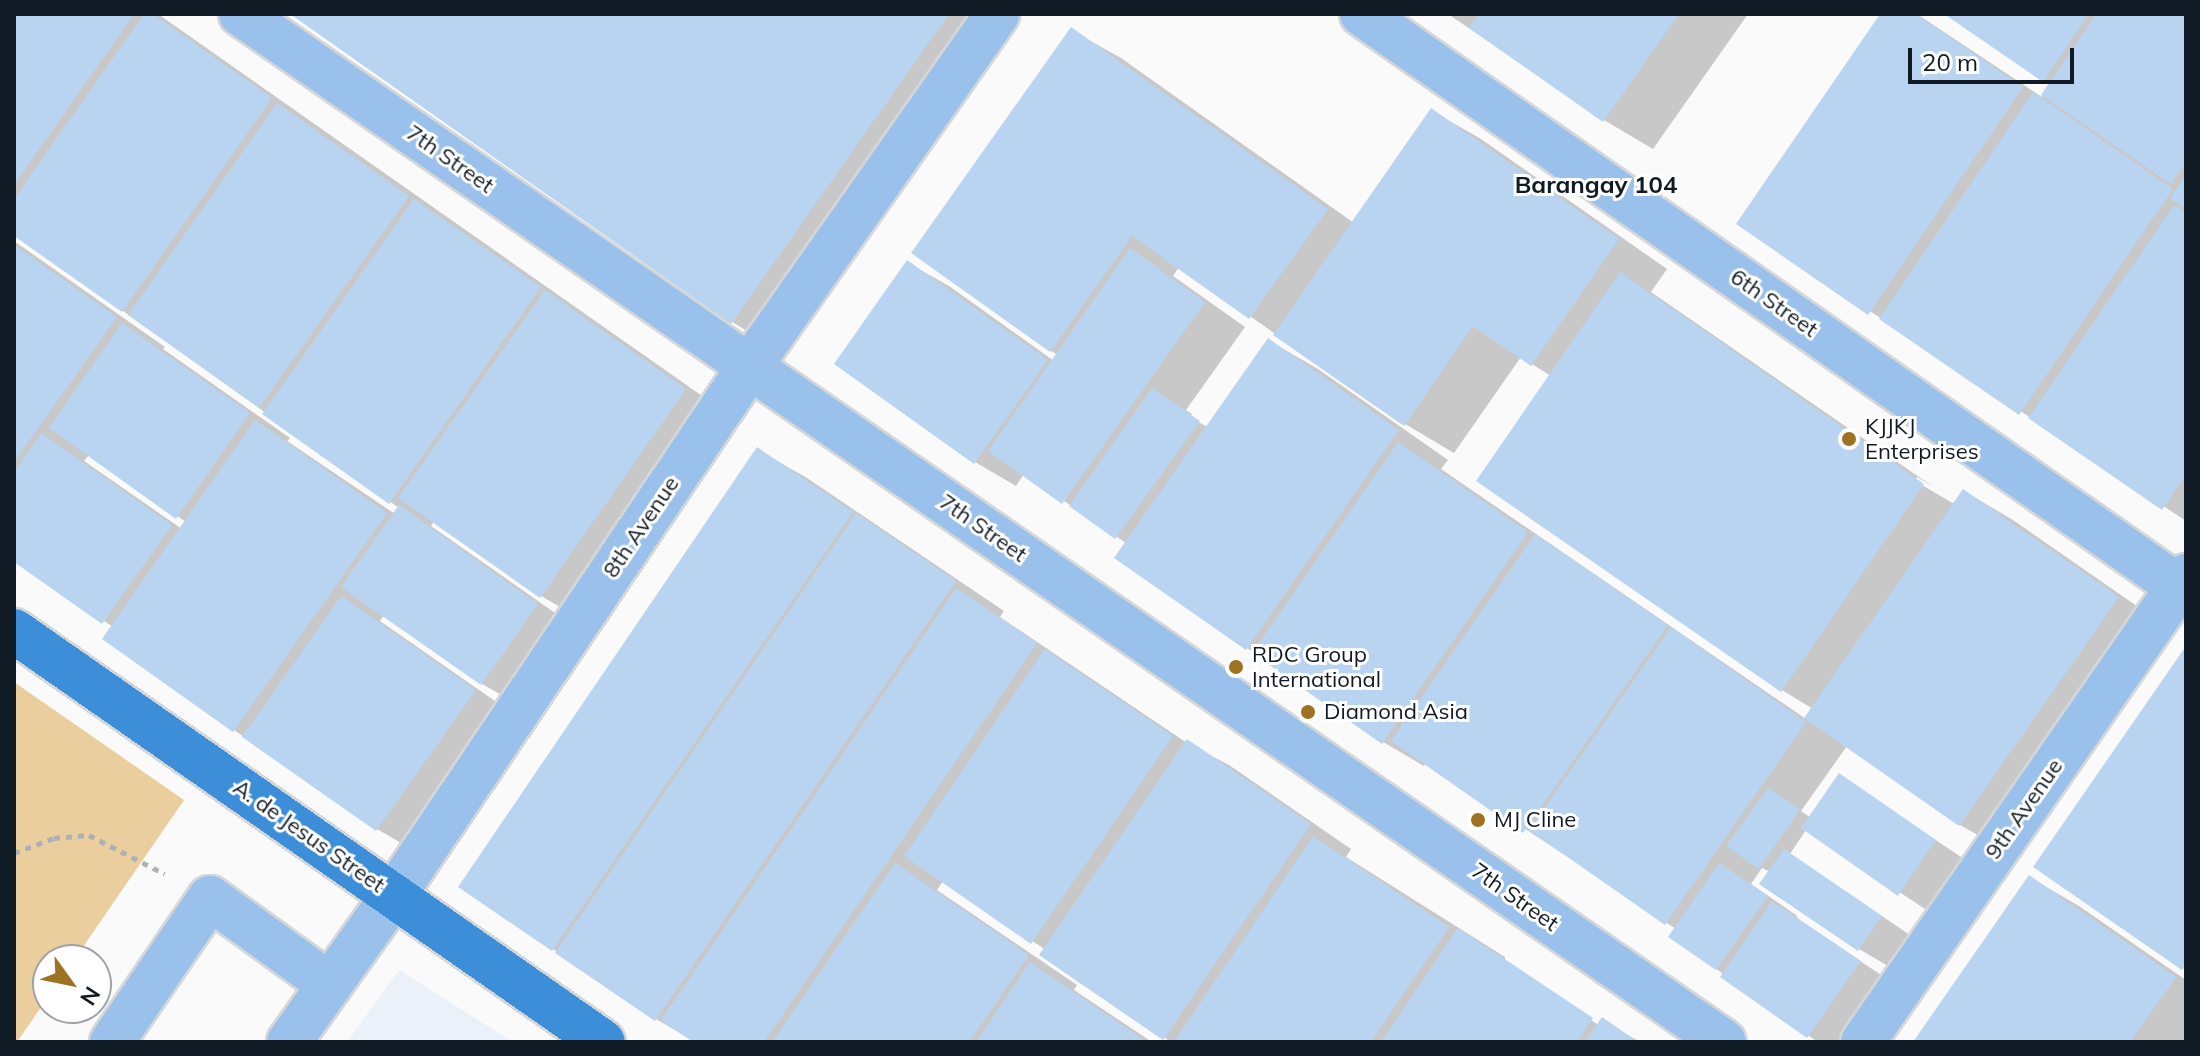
<!DOCTYPE html>
<html>
<head>
<meta charset="utf-8">
<style>
	body { margin:0 }
	#map { position:relative; width:2200px; height:1056px; overflow:hidden; background:#fafafa; font-family:Mulish,sans-serif }
	div>[style] { position:absolute }
	[style*='--x'] { left:calc(var(--x)*1px); top:calc(var(--y)*1px); width:calc(var(--w)*1px); rotate:calc(var(--a)*1deg) }
	.built>* { inset:0; background:#ebf1f9 }
	.green>* { inset:0; background:#ebce9e }
	.shadow>* { inset:0; background:#0003 }
	.building>* { inset:0; background:#b8d4f0 }
	.path>* { height:5px; margin-top:-2.5px; transform-origin:0; background:repeating-linear-gradient(90deg,#adb0b4 0 6px,transparent 0 12px) }
	.roads { filter:drop-shadow(2px 0 #d5d6d8) drop-shadow(-2px 0 #d5d6d8) drop-shadow(0 2px #d5d6d8) drop-shadow(0 -2px #d5d6d8) }
	.minor>* { height:44px; margin:-22px; padding:0 22px; transform-origin:22px; border-radius:22px; background:#99c1eb }
	.major>* { height:44px; margin:-22px; padding:0 22px; transform-origin:22px; border-radius:22px; background:#3d8ed9 }
	.dots>* { width:22px; height:22px; translate:-50% -50%; box-sizing:border-box; border:4px solid #fff; border-radius:50% }
	span { translate:-50% -50%; white-space:nowrap; text-align:center; line-height:1.15; -webkit-text-stroke:6px #fff; paint-order:stroke }
	.street-label { font-size:22px; color:#101a24 }
	.poi-label { font-size:22px; color:#101a24 }
	.left { translate:0 -50%; text-align:left }
	.neighbourhood-label { font-size:24px; color:#101a24; font-weight:700 }
	.frame { position:absolute; inset:0; border:16px solid #101a24; pointer-events:none }
	.north { position:absolute; left:32px; top:944px; width:80px; height:80px; box-sizing:border-box; background:#fff; border:2px solid #9fa3a7; border-radius:50%; rotate:123deg; font-size:22px; font-weight:700; line-height:32px; text-align:center; color:#101a24 }
	.north::after { content:''; display:block; margin:auto; width:28px; height:36px; background:#9d7321; clip-path:polygon(50% 0,100% 100%,50% 72%,0 100%) }
	.scale { position:absolute; left:1908px; top:48px; width:166px; height:36px; box-sizing:border-box; border:4px solid #101a24; border-top:0; padding-left:10px; font-size:24px; line-height:28px; white-space:nowrap; color:#101a24; -webkit-text-stroke:6px #fff; paint-order:stroke }
</style>
</head>
<body>
<div id="map">
	<div class="built">
		<i style="clip-path:polygon(399px 970px,513px 1042px,347px 1042px)"></i>
	</div>
	<div class="green">
		<i style="clip-path:polygon(14px 682px,184px 800px,74px 960px,48px 960px,48px 997px,17px 1042px,14px 1042px)"></i>
	</div>
	<div class="shadow">
		<i style="clip-path:polygon(evenodd,14px 14px,158px 14px,735px 419px,590px 624px,541px 596px,434px 521px,431px 526px,578px 629px,523px 707px,482px 684px,384px 615px,380px 621px,515px 715px,418px 853px,377px 829px,234px 730px,113px 627px,14px 560px,14px 241px,165px 347px,163px 349px,290px 438px,287px 441px,395px 514px,399px 508px,14px 233px,14px 14px,89px 455px,186px 522px,182px 529px,84px 461px,89px 455px)"></i>
		<i style="clip-path:polygon(293px 14px,1018px 14px,781px 351px,732px 322px)"></i>
		<i style="clip-path:polygon(1448px 14px,1748px 14px,1653px 149px,1604px 120px)"></i>
		<i style="clip-path:polygon(1882px 14px,1917px 14px,2042px 97px,2050px 83px,1947px 14px,2186px 14px,2186px 521px,1739px 224px)"></i>
		<i style="clip-path:polygon(evenodd,1071px 30px,1121px 58px,1354px 223px,1432px 111px,1481px 139px,1667px 269px,1651px 292px,1935px 488px,1917px 477px,1915px 481px,1956px 505px,1964px 491px,2013px 520px,2167px 627px,2010px 853px,1960px 825px,1847px 746px,1801px 811px,1811px 818px,1840px 776px,1964px 859px,1928px 911px,1806px 830px,1790px 854px,1910px 935px,1888px 966px,1859px 949px,1770px 872px,1762px 868px,1751px 884px,1796px 915px,1800px 922px,1889px 980px,1846px 1042px,1818px 1042px,1809px 1036px,1671px 936px,1676px 929px,1426px 763px,1424px 766px,1383px 742px,1247px 648px,1117px 557px,1126px 543px,1082px 513px,1024px 474px,1016px 486px,975px 462px,908px 263px,949px 286px,1054px 361px,1058px 355px,1051px 351px,1071px 30px,1179px 267px,1405px 424px,1454px 453px,1521px 357px,1551px 376px,1782px 690px,1813px 709px,1806px 719px,1441px 469px,1448px 460px,1318px 369px,1268px 340px,1209px 428px,1190px 417px,1192px 414px,1186px 410px,1245px 327px,1173px 276px,1179px 267px)"></i>
		<i style="clip-path:polygon(758px 450px,807px 478px,1004px 611px,1000px 617px,1187px 743px,1229px 765px,1351px 849px,1346px 857px,1505px 957px,1505px 962px,1600px 1026px,1602px 1022px,1507px 958px,1602px 1022px,1641px 1042px,1171px 1042px,1042px 955px,1046px 950px,943px 881px,937px 890px,1077px 985px,1074px 990px,1152px 1042px,695px 1042px,656px 1019px,460px 886px)"></i>
		<i style="clip-path:polygon(2029px 877px,2079px 906px,2186px 980px,2186px 1042px,1915px 1042px)"></i>
	</div>
	<div class="building">
		<i style="clip-path:polygon(14px 14px,134px 14px,14px 185px)"></i>
		<i style="clip-path:polygon(144px 14px,153px 14px,272px 98px,122px 312px,14px 236px,14px 199px)"></i>
		<i style="clip-path:polygon(290px 14px,949px 14px,731px 324px)"></i>
		<i style="clip-path:polygon(1479px 14px,1679px 14px,1603px 122px,1469px 28px)"></i>
		<i style="clip-path:polygon(1880px 14px,1916px 14px,2023px 87px,1868px 315px,1736px 224px)"></i>
		<i style="clip-path:polygon(1944px 14px,2089px 14px,2043px 82px)"></i>
		<i style="clip-path:polygon(2096px 14px,2186px 14px,2186px 162px,2171px 184px,2041px 95px)"></i>
		<i style="clip-path:polygon(1071px 27px,1328px 209px,1249px 319px,1132px 236px,1050px 352px,911px 253px)"></i>
		<i style="clip-path:polygon(2033px 92px,2173px 189px,2019px 415px,1879px 319px)"></i>
		<i style="clip-path:polygon(277px 103px,409px 196px,259px 408px,128px 315px)"></i>
		<i style="clip-path:polygon(1431px 108px,1619px 239px,1531px 366px,1473px 326px,1404px 426px,1273px 335px)"></i>
		<i style="clip-path:polygon(2186px 175px,2186px 209px,2170px 198px)"></i>
		<i style="clip-path:polygon(414px 199px,541px 287px,389px 504px,262px 414px)"></i>
		<i style="clip-path:polygon(2174px 205px,2186px 213px,2186px 475px,2162px 510px,2028px 418px)"></i>
		<i style="clip-path:polygon(14px 245px,117px 317px,14px 462px)"></i>
		<i style="clip-path:polygon(1130px 248px,1205px 302px,1062px 504px,988px 451px)"></i>
		<i style="clip-path:polygon(907px 260px,1048px 360px,974px 464px,834px 364px)"></i>
		<i style="clip-path:polygon(1620px 272px,1924px 484px,1781px 692px,1476px 481px)"></i>
		<i style="clip-path:polygon(545px 290px,686px 389px,540px 598px,398px 498px)"></i>
		<i style="clip-path:polygon(122px 323px,250px 413px,176px 519px,49px 428px)"></i>
		<i style="clip-path:polygon(1268px 338px,1399px 430px,1246px 650px,1114px 558px)"></i>
		<i style="clip-path:polygon(1152px 388px,1200px 421px,1115px 539px,1069px 506px)"></i>
		<i style="clip-path:polygon(255px 420px,387px 513px,233px 732px,102px 639px)"></i>
		<i style="clip-path:polygon(41px 433px,172px 525px,102px 624px,14px 562px,14px 472px)"></i>
		<i style="clip-path:polygon(1398px 442px,1528px 532px,1382px 744px,1252px 653px)"></i>
		<i style="clip-path:polygon(757px 447px,853px 512px,552px 951px,458px 887px)"></i>
		<i style="clip-path:polygon(1963px 489px,2119px 597px,1959px 826px,1804px 718px)"></i>
		<i style="clip-path:polygon(399px 505px,538px 604px,481px 685px,341px 587px)"></i>
		<i style="clip-path:polygon(856px 513px,956px 581px,655px 1021px,555px 953px)"></i>
		<i style="clip-path:polygon(1535px 534px,1668px 625px,1523px 833px,1391px 741px)"></i>
		<i style="clip-path:polygon(956px 588px,1037px 643px,764px 1042px,693px 1042px,661px 1020px)"></i>
		<i style="clip-path:polygon(341px 596px,476px 690px,376px 831px,242px 737px)"></i>
		<i style="clip-path:polygon(1671px 627px,1806px 722px,1665px 925px,1529px 830px)"></i>
		<i style="clip-path:polygon(2186px 646px,2186px 965px,2182px 970px,2033px 867px)"></i>
		<i style="clip-path:polygon(1045px 649px,1173px 736px,1031px 944px,904px 856px)"></i>
		<i style="clip-path:polygon(1187px 739px,1311px 824px,1163px 1040px,1039px 955px)"></i>
		<i style="clip-path:polygon(1839px 773px,1936px 840px,1898px 896px,1801px 828px)"></i>
		<i style="clip-path:polygon(1768px 788px,1800px 809px,1759px 869px,1726px 846px)"></i>
		<i style="clip-path:polygon(1313px 836px,1449px 927px,1371px 1042px,1174px 1042px)"></i>
		<i style="clip-path:polygon(1784px 849px,1882px 916px,1858px 951px,1759px 884px)"></i>
		<i style="clip-path:polygon(895px 863px,1029px 955px,969px 1042px,772px 1042px)"></i>
		<i style="clip-path:polygon(1719px 863px,1768px 896px,1716px 970px,1668px 937px)"></i>
		<i style="clip-path:polygon(2029px 875px,2176px 977px,2130px 1042px,1913px 1042px)"></i>
		<i style="clip-path:polygon(1772px 901px,1861px 961px,1807px 1038px,1720px 977px)"></i>
		<i style="clip-path:polygon(1458px 928px,1593px 1018px,1577px 1042px,1381px 1042px)"></i>
		<i style="clip-path:polygon(1030px 962px,1147px 1042px,976px 1042px)"></i>
		<i style="clip-path:polygon(1602px 1017px,1638px 1042px,1585px 1042px)"></i>
	</div>
	<div class="path">
		<i style="--x:14;--y:853;--w:43;--a:-20.6"></i>
		<i style="--x:54;--y:838;--w:35;--a:-5"></i>
		<i style="--x:89;--y:835;--w:85;--a:27.2"></i>
	</div>
	<div class="roads">
		<div class="minor">
			<i style="--x:241;--y:14;--w:1804;--a:34.73"></i>
			<i style="--x:1362;--y:14;--w:1007;--a:35.05"></i>
			<i style="--x:112;--y:1042;--w:174;--a:-55.8"></i>
			<i style="--x:210;--y:898;--w:148;--a:35.9"></i>
			<i style="--x:289;--y:1042;--w:181;--a:-54.5"></i>
			<i style="--x:394;--y:895;--w:638;--a:-56.06"></i>
			<i style="--x:750;--y:366;--w:430;--a:-54.9"></i>
			<i style="--x:1863;--y:1042;--w:567;--a:-55.27"></i>
		</div>
		<div class="major">
			<i style="--x:14;--y:631;--w:718;--a:34.91"></i>
		</div>
	</div>
	<div class="dots">
		<i style="left:1849px;top:439px;background:#9d7321"></i>
		<i style="left:1236px;top:667px;background:#9d7321"></i>
		<i style="left:1308px;top:712px;background:#9d7321"></i>
		<i style="left:1478px;top:820px;background:#9d7321"></i>
	</div>
	<div class="street-label">
		<span style="left:450px;top:159px;rotate:35deg">7th Street</span>
		<span style="left:1774px;top:303px;rotate:35deg">6th Street</span>
		<span style="left:641px;top:527px;rotate:-56deg">8th Avenue</span>
		<span style="left:983px;top:528px;rotate:35deg">7th Street</span>
		<span style="left:2024px;top:809px;rotate:-55deg">9th Avenue</span>
		<span style="left:309px;top:836px;rotate:35deg">A. de Jesus Street</span>
		<span style="left:1515px;top:897px;rotate:35deg">7th Street</span>
	</div>
	<div class="poi-label">
		<span class="left" style="left:1865px;top:439px">KJJKJ<br>Enterprises</span>
		<span class="left" style="left:1252px;top:667px">RDC Group<br>International</span>
		<span class="left" style="left:1324px;top:712px">Diamond Asia</span>
		<span class="left" style="left:1494px;top:820px">MJ Cline</span>
	</div>
	<div class="neighbourhood-label">
		<span style="left:1596px;top:185px">Barangay 104</span>
	</div>
	<div class="frame"></div>
	<div class="north">N</div>
	<div class="scale">20 m</div>
</div>
</body>
</html>
